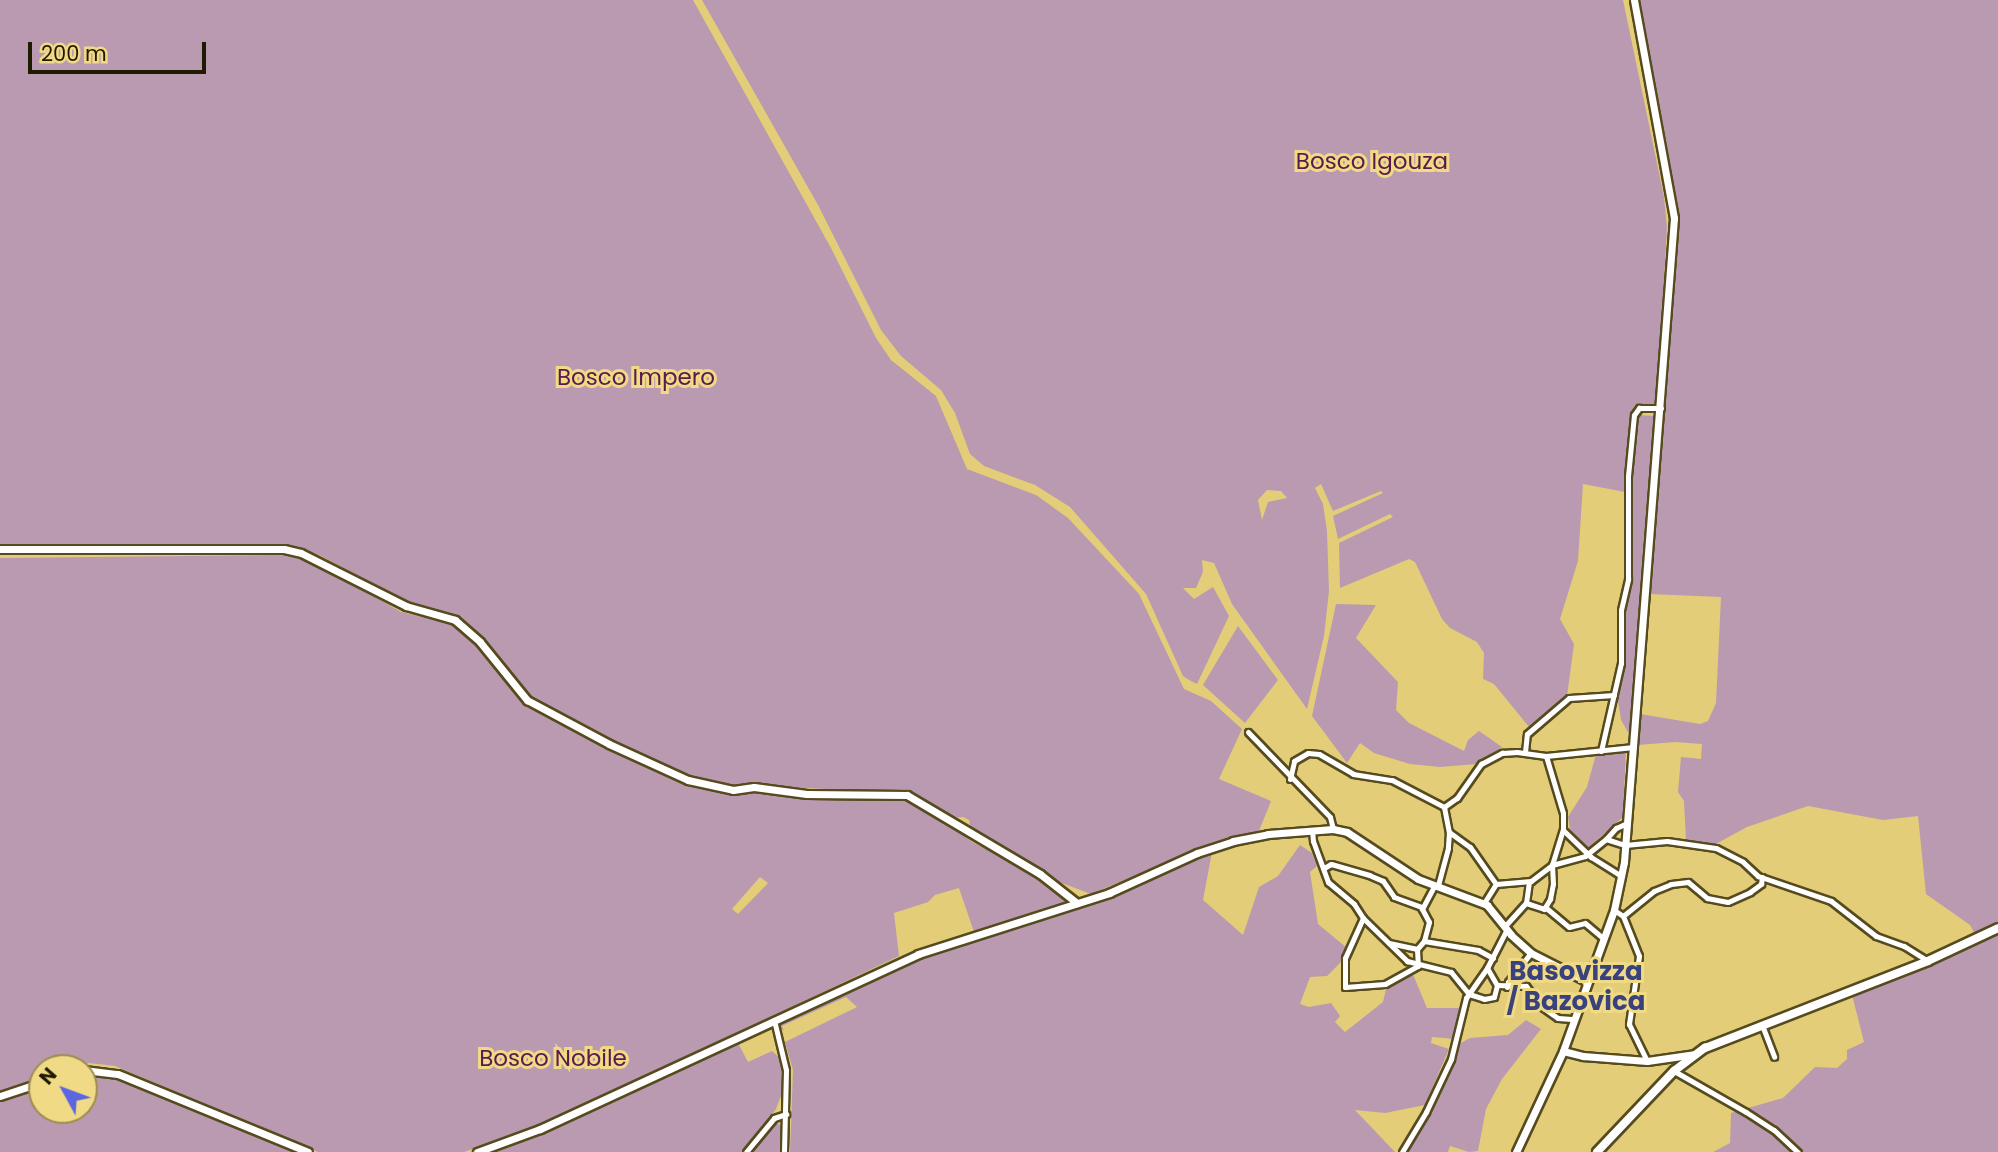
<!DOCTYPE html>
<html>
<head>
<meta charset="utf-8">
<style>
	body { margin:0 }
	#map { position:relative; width:1998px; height:1152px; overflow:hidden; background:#e3cd78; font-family:Poppins,sans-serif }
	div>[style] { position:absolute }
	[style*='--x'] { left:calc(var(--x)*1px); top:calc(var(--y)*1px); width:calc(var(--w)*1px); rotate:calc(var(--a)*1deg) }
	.green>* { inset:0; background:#ba9ab1 }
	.roads { filter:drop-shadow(2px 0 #564b1e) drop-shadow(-2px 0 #564b1e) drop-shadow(0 2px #564b1e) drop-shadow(0 -2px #564b1e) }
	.street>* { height:5px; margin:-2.5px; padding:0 2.5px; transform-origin:2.5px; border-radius:2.5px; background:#fff }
	.secondary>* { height:7px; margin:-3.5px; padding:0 3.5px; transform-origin:3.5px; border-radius:3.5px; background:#fff }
	.primary>* { height:8px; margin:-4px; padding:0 4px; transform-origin:4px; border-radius:4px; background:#fff }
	span { translate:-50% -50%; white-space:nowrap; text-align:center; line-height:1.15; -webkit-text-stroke:6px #f0da85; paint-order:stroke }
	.park-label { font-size:23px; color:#591b4e }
	.quarter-label { font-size:26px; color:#3a427e; font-weight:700 }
	.north { position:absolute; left:28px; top:1054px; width:70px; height:70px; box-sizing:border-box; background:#f0da85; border:2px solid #9d8d50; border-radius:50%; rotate:311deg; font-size:19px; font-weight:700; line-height:28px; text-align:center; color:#201a01 }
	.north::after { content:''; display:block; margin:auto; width:24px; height:32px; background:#5c66de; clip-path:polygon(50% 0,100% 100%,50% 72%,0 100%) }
	.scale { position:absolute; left:28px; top:42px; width:178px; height:32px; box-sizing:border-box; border:4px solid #201a01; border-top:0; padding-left:9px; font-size:21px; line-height:24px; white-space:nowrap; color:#201a01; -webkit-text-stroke:5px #f0da85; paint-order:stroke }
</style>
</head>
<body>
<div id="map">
	<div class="green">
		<i style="clip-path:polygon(0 0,693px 0,831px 248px,876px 338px,891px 360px,936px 396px,967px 469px,1036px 495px,1068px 518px,1139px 594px,1184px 689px,1211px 701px,1242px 729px,1219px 779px,1271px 801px,1259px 831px,1215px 842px,1091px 894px,1051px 879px,1033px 865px,972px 833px,969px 820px,963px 817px,951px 818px,908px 793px,723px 784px,693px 778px,619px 745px,529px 697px,482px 637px,455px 616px,407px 602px,321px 556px,299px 549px,278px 546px,0 546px)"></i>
		<i style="clip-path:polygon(evenodd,702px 0,1623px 0,1664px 197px,1667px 228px,1657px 405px,1634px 406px,1625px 492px,1583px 484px,1578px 561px,1560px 619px,1574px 644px,1567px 696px,1529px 727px,1494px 684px,1483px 679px,1484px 653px,1477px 642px,1450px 628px,1442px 619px,1415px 562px,1409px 559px,1340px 588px,1339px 543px,1393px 517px,1390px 514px,1338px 539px,1333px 516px,1383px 493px,1381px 491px,1333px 511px,1321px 484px,1315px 488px,1323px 504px,1327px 531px,1329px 591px,1324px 636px,1307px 709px,1232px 604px,1214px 563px,1202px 560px,1203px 572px,1196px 588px,1183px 588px,1194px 599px,1213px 587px,1229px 616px,1197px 684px,1189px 680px,1183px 676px,1146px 594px,1070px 507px,1035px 485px,984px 466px,970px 454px,955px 413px,941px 390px,901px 356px,881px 330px,818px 205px,702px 0,1267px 490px,1281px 491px,1287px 498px,1268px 502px,1262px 520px,1258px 500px,1267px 490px)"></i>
		<i style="clip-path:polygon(1639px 0,1998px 0,1998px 924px,1975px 934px,1970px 925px,1926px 894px,1918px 816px,1883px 820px,1808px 806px,1747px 827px,1714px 845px,1686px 841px,1684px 801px,1678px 792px,1681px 757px,1701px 759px,1702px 744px,1675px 742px,1638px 745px,1640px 714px,1700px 724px,1708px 721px,1716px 703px,1721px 597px,1649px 594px,1677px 208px)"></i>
		<i style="clip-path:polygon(1637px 415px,1656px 416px,1629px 734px,1621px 720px,1617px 694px,1623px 674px,1624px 614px,1632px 542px,1630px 483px)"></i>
		<i style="clip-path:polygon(evenodd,280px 555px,312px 561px,401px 612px,452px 624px,487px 655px,529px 708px,688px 784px,735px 794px,753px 790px,812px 798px,902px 798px,945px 822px,972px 842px,1024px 868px,1068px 902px,974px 932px,959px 888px,935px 895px,928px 902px,894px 913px,899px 956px,562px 1116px,464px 1152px,318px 1152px,115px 1066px,89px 1063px,72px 1068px,42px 1068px,42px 1077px,0 1091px,0 558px,280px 555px,760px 877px,768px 883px,738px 914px,732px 909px,760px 877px)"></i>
		<i style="clip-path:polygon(1336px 604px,1376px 605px,1356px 638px,1398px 682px,1396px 710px,1409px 723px,1464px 751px,1468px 740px,1479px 731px,1502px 747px,1476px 764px,1440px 767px,1410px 764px,1374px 753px,1360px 743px,1347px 763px,1312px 716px)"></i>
		<i style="clip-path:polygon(1238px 626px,1278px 680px,1245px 723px,1203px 685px)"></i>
		<i style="clip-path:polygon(1626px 750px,1623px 817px,1587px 849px,1570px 829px,1568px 817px,1587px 787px,1596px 754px)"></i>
		<i style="clip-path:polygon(1300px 845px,1312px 853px,1317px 866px,1310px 872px,1318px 924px,1347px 948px,1340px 963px,1327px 976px,1310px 977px,1300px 1004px,1309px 1007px,1331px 1003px,1340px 1016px,1335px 1022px,1345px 1032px,1383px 1002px,1387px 985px,1412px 972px,1427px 1008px,1461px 1008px,1454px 1039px,1432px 1037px,1431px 1043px,1449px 1049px,1425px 1105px,1385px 1113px,1355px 1110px,1395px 1152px,790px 1152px,793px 1070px,785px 1042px,857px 1007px,846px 997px,782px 1026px,784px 1031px,779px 1026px,779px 1021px,906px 962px,1119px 894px,1212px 852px,1203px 900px,1243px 935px,1259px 887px,1278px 876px)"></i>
		<i style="clip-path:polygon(1998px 932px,1998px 1152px,1713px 1152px,1730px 1143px,1731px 1113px,1783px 1098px,1815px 1067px,1837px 1068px,1847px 1059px,1847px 1050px,1864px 1042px,1852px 995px,1933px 963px)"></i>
		<i style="clip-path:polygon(1526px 1020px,1541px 1029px,1502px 1079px,1486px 1109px,1478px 1151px,1469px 1152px,1450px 1146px,1448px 1152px,1407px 1152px,1437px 1096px,1459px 1044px,1470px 1038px,1508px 1035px)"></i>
		<i style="clip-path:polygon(737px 1041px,748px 1062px,772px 1051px,781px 1059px,783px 1073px,784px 1088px,776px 1109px,743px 1152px,491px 1152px,603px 1105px)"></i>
		<i style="clip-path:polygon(84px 1075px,110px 1076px,298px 1152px,0 1152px,0 1102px,42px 1088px,42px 1110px,84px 1110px)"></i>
		<i style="clip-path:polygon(772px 1123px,779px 1124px,782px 1129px,781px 1152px,748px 1152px)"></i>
	</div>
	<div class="roads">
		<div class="street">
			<i style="--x:1248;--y:732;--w:118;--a:46"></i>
			<i style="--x:1330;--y:817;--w:12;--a:76"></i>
			<i style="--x:1601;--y:751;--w:90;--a:-77.2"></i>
			<i style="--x:1621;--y:663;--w:53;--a:-90"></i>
			<i style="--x:1621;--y:610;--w:32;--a:-77"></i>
			<i style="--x:1628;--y:579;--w:103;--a:-90"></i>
			<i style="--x:1628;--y:476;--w:61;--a:-84.4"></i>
			<i style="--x:1634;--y:415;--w:9;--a:-54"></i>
			<i style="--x:1639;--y:408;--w:22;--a:0"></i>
			<i style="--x:1525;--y:752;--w:18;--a:-84"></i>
			<i style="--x:1527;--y:734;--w:55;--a:-40.6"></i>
			<i style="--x:1569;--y:698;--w:45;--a:-3.8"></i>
			<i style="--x:1546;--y:756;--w:59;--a:73.4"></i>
			<i style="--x:1563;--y:813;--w:17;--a:90"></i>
			<i style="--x:1563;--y:830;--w:39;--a:44"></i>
			<i style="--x:1591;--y:857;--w:36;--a:32"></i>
			<i style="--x:1290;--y:779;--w:18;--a:-77"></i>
			<i style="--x:1294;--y:761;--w:16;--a:-30"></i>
			<i style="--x:1308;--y:753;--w:11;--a:5"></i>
			<i style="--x:1319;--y:754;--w:39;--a:30"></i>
			<i style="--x:1353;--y:774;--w:39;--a:9"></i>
			<i style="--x:1392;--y:780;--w:59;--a:27.4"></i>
			<i style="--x:1444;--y:807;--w:25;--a:79"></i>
			<i style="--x:1449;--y:832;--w:16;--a:94"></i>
			<i style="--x:1448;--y:848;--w:39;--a:105"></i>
			<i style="--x:1444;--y:807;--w:16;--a:-35"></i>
			<i style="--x:1457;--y:798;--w:42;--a:-54.8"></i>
			<i style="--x:1481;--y:764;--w:24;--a:-28"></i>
			<i style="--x:1502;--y:753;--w:15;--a:-4"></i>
			<i style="--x:1517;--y:752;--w:29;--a:8"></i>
			<i style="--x:1546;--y:756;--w:88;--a:-5.8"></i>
			<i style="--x:1312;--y:830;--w:11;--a:85"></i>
			<i style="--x:1313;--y:841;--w:44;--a:69.9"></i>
			<i style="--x:1328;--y:882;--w:34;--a:40"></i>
			<i style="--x:1354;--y:904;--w:17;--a:57"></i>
			<i style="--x:1363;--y:918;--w:62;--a:44.3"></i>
			<i style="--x:1407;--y:961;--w:45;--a:14"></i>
			<i style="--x:1451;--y:972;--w:28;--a:51"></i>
			<i style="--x:1469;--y:994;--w:16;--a:18"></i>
			<i style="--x:1484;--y:999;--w:10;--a:-11"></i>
			<i style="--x:1494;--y:997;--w:12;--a:-76"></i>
			<i style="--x:1497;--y:985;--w:29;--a:2"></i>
			<i style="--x:1526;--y:986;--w:26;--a:53"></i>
			<i style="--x:1542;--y:1007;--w:19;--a:35"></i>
			<i style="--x:1558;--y:1018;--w:14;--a:4"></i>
			<i style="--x:1449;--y:832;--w:26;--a:36"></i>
			<i style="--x:1470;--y:847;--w:45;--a:54.9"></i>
			<i style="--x:1496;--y:884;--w:35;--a:-5"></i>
			<i style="--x:1531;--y:881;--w:26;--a:-37"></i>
			<i style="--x:1552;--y:865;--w:34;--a:-15"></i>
			<i style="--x:1585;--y:856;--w:27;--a:-39"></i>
			<i style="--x:1606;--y:839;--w:20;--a:18"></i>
			<i style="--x:1625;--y:845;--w:42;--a:-5.4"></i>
			<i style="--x:1667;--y:841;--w:49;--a:8.1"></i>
			<i style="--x:1716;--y:848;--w:30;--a:27"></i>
			<i style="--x:1743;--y:862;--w:21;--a:43"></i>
			<i style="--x:1758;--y:876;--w:77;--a:18.9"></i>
			<i style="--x:1831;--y:901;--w:57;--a:37.9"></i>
			<i style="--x:1876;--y:936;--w:30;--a:20"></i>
			<i style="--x:1904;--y:946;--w:28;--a:32"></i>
			<i style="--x:1606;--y:839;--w:15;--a:-48"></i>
			<i style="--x:1616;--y:828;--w:12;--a:-24"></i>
			<i style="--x:1324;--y:868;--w:8;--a:-30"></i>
			<i style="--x:1331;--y:864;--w:40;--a:16"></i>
			<i style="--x:1369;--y:875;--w:15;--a:23"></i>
			<i style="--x:1383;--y:881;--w:19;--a:55"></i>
			<i style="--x:1394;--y:897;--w:29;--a:20"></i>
			<i style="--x:1421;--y:907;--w:17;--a:62"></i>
			<i style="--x:1429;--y:922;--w:20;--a:105"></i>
			<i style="--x:1424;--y:941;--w:11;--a:131"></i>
			<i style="--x:1417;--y:949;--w:17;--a:87"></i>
			<i style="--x:1484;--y:903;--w:22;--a:-58"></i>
			<i style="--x:1526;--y:903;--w:19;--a:18"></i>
			<i style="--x:1544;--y:909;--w:12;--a:-59"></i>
			<i style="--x:1550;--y:899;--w:15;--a:-79"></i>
			<i style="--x:1553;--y:884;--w:19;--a:-93"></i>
			<i style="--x:1552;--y:865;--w:37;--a:-73"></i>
			<i style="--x:1545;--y:907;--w:31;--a:40"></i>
			<i style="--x:1569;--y:927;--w:16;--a:-14"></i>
			<i style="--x:1585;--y:923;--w:25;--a:40"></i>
			<i style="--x:1422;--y:909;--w:27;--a:-62"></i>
			<i style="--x:1614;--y:910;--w:11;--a:34"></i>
			<i style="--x:1623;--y:916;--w:43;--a:68.2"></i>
			<i style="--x:1639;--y:956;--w:69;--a:98.4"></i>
			<i style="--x:1629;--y:1024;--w:41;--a:64.1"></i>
			<i style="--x:1623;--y:916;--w:40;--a:-39"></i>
			<i style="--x:1654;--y:891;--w:18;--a:-22"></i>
			<i style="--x:1671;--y:884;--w:17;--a:-7"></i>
			<i style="--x:1688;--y:882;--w:25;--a:40"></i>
			<i style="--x:1707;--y:898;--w:21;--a:11"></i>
			<i style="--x:1728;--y:902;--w:24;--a:-24"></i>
			<i style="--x:1750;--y:892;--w:14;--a:-36"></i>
			<i style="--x:1761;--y:884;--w:7;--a:-82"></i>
			<i style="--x:1363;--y:918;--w:44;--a:114.2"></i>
			<i style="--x:1345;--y:958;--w:29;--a:90"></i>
			<i style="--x:1345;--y:987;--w:40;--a:-4.3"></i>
			<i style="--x:1385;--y:984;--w:37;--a:-29"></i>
			<i style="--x:1505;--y:926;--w:31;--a:-48"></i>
			<i style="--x:1526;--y:903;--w:21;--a:-82"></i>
			<i style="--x:1424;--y:941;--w:55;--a:9.5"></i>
			<i style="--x:1478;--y:950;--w:17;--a:28"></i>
			<i style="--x:1389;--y:943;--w:29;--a:12"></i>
			<i style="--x:1487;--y:968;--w:20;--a:60"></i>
			<i style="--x:1507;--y:987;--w:5;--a:-79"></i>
			<i style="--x:1508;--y:982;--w:37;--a:-52"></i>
			<i style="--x:774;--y:1020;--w:51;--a:76.5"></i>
			<i style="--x:786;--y:1070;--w:82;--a:91.4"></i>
			<i style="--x:1762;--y:1025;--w:34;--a:69"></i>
			<i style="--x:1674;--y:1071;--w:83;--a:29.7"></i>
			<i style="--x:1746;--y:1112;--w:33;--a:33"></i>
			<i style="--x:1774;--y:1130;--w:33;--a:43"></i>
			<i style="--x:746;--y:1152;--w:44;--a:-50.5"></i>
			<i style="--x:774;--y:1118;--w:13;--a:-18"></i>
			<i style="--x:1402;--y:1152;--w:47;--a:-59"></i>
			<i style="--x:1426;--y:1112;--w:59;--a:-64.7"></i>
			<i style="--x:1451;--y:1059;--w:63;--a:-76.2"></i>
			<i style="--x:1466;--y:998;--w:37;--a:-55"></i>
			<i style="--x:1487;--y:968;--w:44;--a:-62.9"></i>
		</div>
		<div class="secondary">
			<i style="--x:0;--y:549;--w:284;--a:0"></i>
			<i style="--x:284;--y:549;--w:17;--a:13"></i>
			<i style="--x:301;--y:553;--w:118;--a:26.8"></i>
			<i style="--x:406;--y:606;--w:51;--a:15.9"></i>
			<i style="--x:455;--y:620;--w:33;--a:41"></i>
			<i style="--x:480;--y:642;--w:75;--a:51"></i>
			<i style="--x:527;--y:700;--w:93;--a:28.2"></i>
			<i style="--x:609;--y:744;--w:87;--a:24.5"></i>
			<i style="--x:688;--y:780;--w:46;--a:12.5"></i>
			<i style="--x:733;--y:790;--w:21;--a:-8"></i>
			<i style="--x:754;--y:787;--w:53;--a:7.5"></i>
			<i style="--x:807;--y:794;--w:100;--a:0.6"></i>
			<i style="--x:907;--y:795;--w:155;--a:30.7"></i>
			<i style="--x:1040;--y:874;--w:47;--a:38.1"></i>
			<i style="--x:1563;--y:1051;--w:21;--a:14"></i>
			<i style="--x:1583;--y:1056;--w:64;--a:4.5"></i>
			<i style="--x:1647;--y:1061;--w:49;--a:-8.3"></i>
			<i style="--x:84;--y:1070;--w:34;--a:7"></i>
			<i style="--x:118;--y:1074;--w:205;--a:22.3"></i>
			<i style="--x:0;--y:1096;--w:44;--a:-18.4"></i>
			<i style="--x:477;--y:1152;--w:67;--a:-20.1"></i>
			<i style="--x:540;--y:1129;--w:417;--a:-24.8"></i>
			<i style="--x:918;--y:954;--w:201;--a:-17.7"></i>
			<i style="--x:1109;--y:893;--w:97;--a:-24.4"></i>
			<i style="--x:1197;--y:853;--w:38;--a:-18"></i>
			<i style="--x:1233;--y:841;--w:36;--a:-11"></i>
			<i style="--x:1268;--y:834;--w:65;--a:-4.4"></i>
			<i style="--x:1333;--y:829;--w:14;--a:12"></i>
			<i style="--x:1347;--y:832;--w:85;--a:33.5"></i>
			<i style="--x:1418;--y:879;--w:74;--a:20.6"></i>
			<i style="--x:1487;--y:905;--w:38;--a:51"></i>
			<i style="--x:1511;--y:935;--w:27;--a:42"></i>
			<i style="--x:1531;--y:953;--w:62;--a:27"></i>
			<i style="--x:1516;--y:1152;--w:111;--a:-65"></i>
			<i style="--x:1563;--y:1051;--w:150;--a:-70.1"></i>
			<i style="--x:1614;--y:910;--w:49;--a:-78.2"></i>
			<i style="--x:1624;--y:862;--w:646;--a:-85.56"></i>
			<i style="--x:1674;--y:218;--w:222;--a:-100.4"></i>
		</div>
		<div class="primary">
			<i style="--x:1597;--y:1152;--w:112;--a:-46.5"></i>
			<i style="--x:1674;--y:1071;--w:39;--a:-37"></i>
			<i style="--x:1705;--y:1048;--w:239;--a:-21.3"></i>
			<i style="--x:1928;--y:961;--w:77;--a:-25.2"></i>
		</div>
	</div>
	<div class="park-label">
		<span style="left:1372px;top:161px">Bosco Igouza</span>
		<span style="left:636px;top:377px">Bosco Impero</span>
		<span style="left:553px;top:1058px">Bosco Nobile</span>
	</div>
	<div class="quarter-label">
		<span style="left:1576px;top:987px">Basovizza<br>/ Bazovica</span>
	</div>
	<div class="north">N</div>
	<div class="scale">200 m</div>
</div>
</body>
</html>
